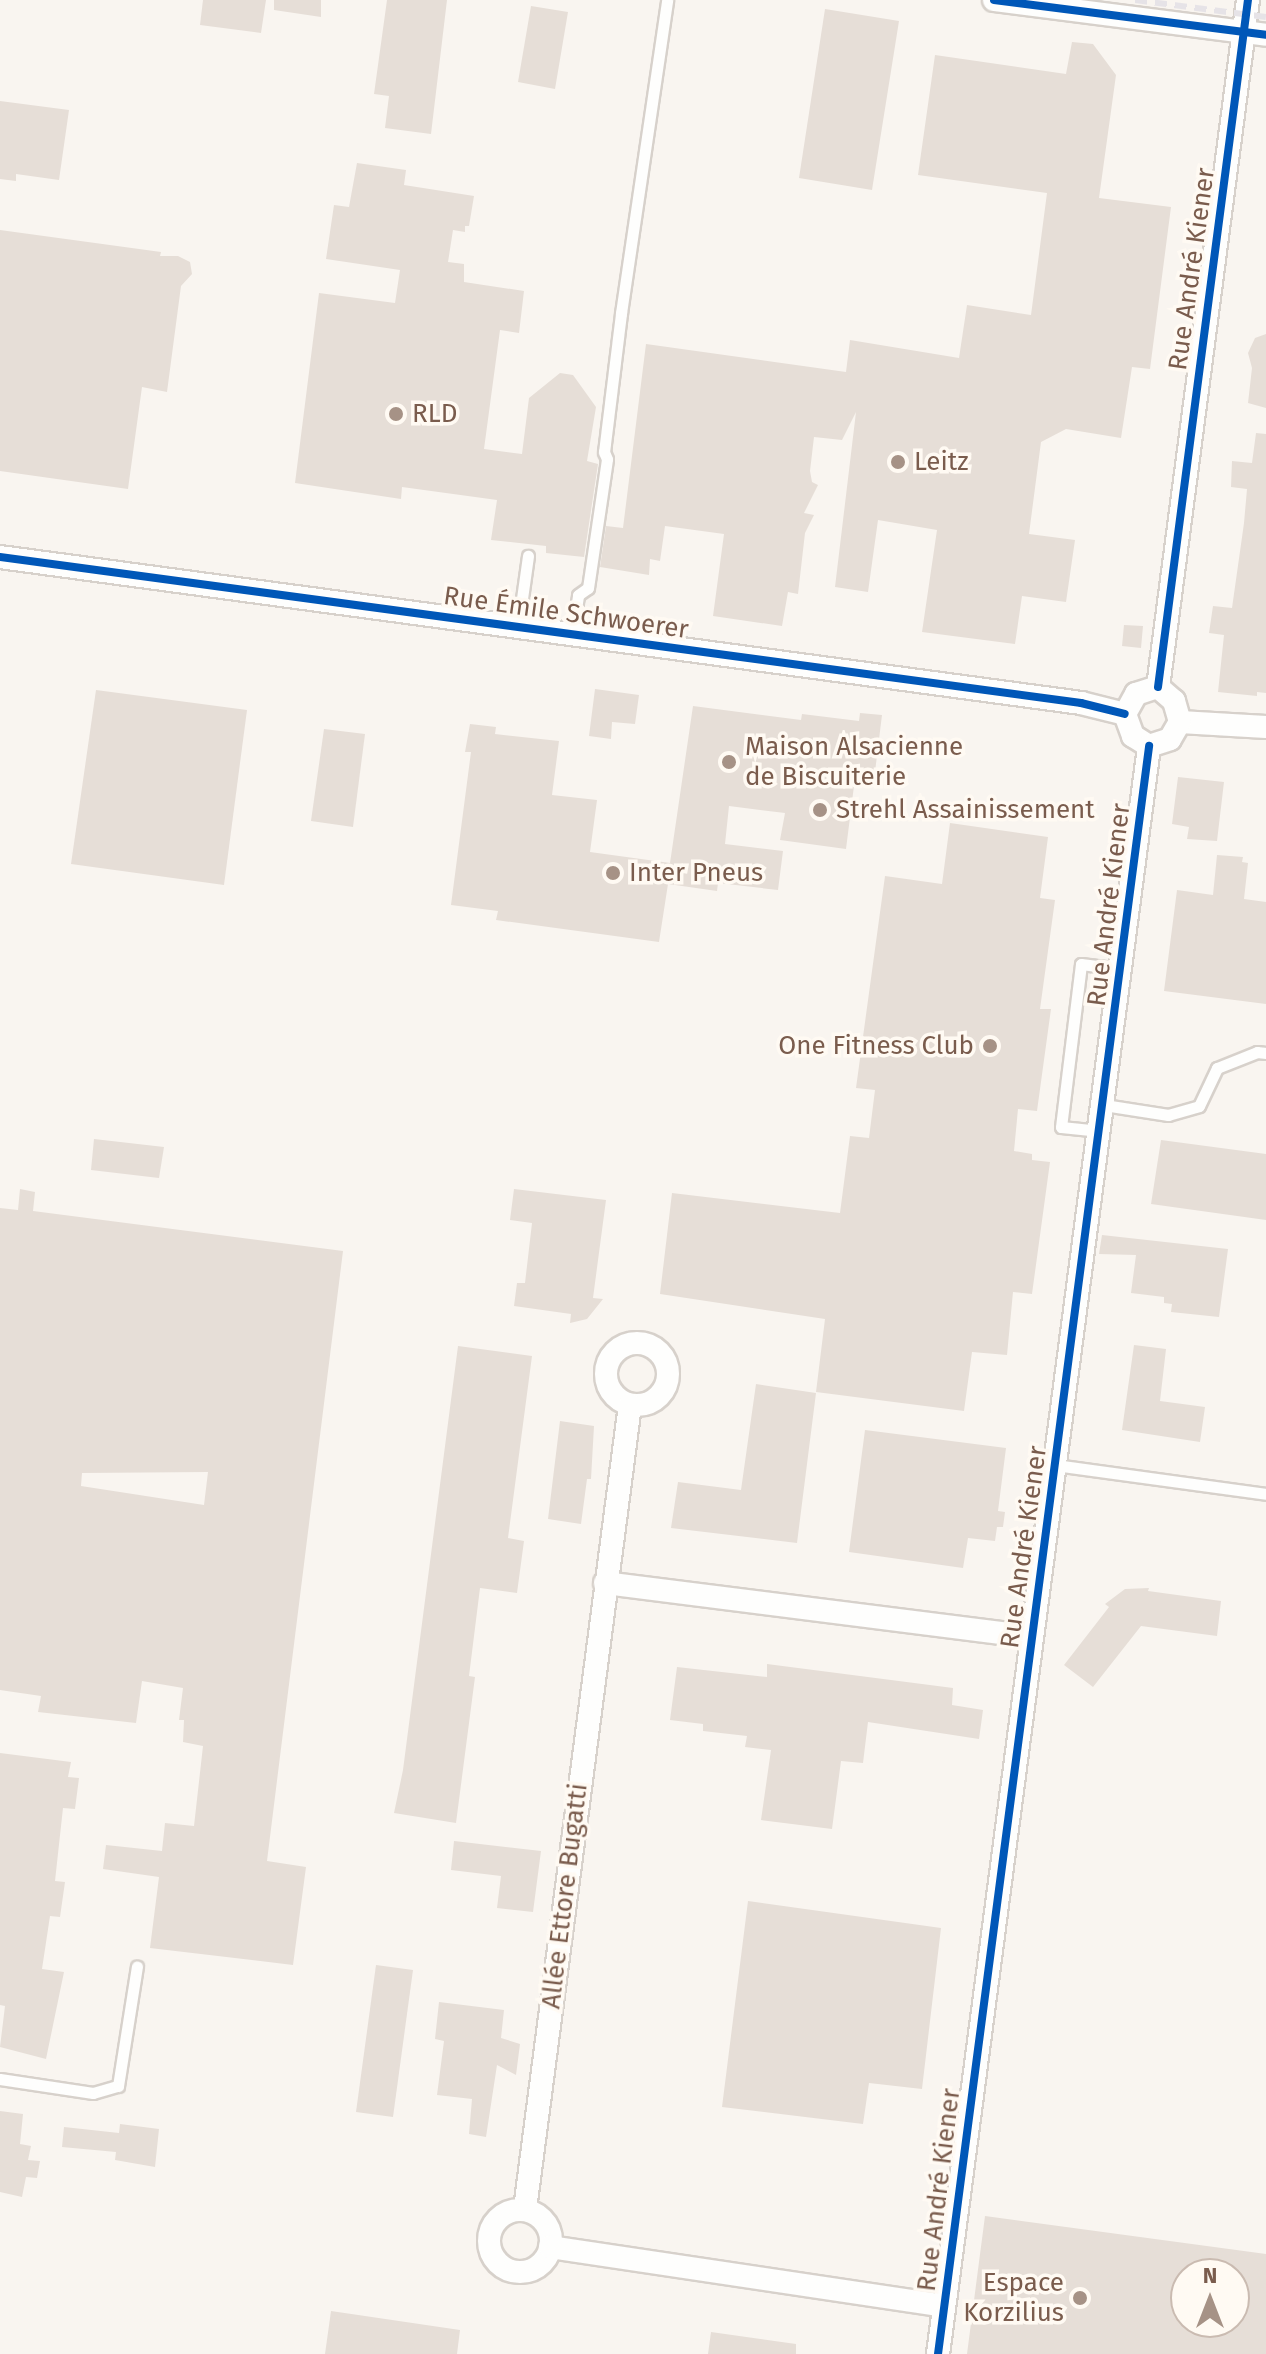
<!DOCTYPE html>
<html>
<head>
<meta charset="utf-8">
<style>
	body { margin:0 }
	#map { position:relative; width:1266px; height:2354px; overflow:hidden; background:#f9f5f0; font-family:"Fira Sans",sans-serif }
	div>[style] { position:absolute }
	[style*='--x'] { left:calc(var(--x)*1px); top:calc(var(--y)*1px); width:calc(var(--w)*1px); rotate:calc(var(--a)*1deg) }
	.building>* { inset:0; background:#e6ded7 }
	.roads { filter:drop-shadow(2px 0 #d7d1cb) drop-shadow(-2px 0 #d7d1cb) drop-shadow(0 2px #d7d1cb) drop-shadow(0 -2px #d7d1cb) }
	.service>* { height:11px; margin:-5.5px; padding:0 5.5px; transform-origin:5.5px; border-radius:5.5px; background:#fefefd }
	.minor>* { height:22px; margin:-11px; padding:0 11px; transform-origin:11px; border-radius:11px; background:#fefefd }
	.minor>.ring { margin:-11px; padding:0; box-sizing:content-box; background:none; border:22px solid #fefefd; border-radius:50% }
	.rail>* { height:6px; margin-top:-3px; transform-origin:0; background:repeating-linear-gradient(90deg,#e6e3e7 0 12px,transparent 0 20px) }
	.cycleway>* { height:8px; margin:-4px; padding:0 4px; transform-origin:4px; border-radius:4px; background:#0057b8 }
	.dots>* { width:22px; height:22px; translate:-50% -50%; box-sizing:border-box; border:4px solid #fffaf3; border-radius:50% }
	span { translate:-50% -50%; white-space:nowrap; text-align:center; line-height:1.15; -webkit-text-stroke:7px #fffaf3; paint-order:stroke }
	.street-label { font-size:26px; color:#7a5c4d }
	.poi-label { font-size:26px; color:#7a5c4d }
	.left { translate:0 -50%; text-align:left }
	.right { translate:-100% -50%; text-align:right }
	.north { position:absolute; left:1170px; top:2258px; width:80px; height:80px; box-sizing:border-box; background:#fffaf3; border:2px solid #cabbb1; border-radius:50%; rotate:0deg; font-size:22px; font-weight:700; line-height:32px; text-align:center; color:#7a5c4d }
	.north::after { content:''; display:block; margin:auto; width:28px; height:36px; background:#a69286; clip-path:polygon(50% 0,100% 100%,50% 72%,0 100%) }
</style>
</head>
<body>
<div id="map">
	<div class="building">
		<i style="clip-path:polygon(203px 0,266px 0,261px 33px,200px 25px)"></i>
		<i style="clip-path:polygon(274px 0,321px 0,321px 17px,274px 10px)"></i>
		<i style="clip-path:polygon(387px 0,447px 0,431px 134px,385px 128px,389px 96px,374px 94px)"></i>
		<i style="clip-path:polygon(531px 6px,568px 12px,555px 89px,518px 82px)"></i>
		<i style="clip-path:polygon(825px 9px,899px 21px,872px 190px,799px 178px)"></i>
		<i style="clip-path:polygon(1072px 42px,1093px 44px,1116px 75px,1099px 198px,1171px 207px,1150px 369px,1132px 367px,1121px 438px,1066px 429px,1041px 442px,1029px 534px,1075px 540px,1066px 602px,1022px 596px,1015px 644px,922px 632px,937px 530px,878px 520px,868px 592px,835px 587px,856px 412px,842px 440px,814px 437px,810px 471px,812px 482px,818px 485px,804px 513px,814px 515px,805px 533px,798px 594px,788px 592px,782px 626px,713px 616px,724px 534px,665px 526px,660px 561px,650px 559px,649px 575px,600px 567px,606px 526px,623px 528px,646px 344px,846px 372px,850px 340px,959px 358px,967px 305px,1031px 315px,1047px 193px,918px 175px,935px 55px,1066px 74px)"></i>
		<i style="clip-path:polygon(0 101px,69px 110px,59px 180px,16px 174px,16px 181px,0 179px)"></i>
		<i style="clip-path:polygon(357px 163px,406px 170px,404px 185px,474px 196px,469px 226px,465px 226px,465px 232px,453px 230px,448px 262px,464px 264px,464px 282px,524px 291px,519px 333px,500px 330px,484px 449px,522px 454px,529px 398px,560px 373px,573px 375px,596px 407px,587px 461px,598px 464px,584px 557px,546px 553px,546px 546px,491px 540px,497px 500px,402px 487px,401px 499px,295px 483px,319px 293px,395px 303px,400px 270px,326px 259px,334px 205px,349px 207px)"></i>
		<i style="clip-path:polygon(0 230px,161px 252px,160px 256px,178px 256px,190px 262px,192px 274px,181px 286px,167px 392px,142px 387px,128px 489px,0 471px)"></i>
		<i style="clip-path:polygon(1266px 334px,1266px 408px,1248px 403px,1252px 368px,1248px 353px,1255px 338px)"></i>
		<i style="clip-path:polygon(1256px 433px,1266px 434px,1266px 693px,1257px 692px,1257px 696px,1218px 692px,1224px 635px,1209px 633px,1213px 606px,1232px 608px,1244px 523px,1247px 489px,1231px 487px,1232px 461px,1252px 463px)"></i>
		<i style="clip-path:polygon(1124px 625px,1143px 626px,1141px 648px,1122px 646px)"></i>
		<i style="clip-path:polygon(595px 689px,639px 695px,635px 724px,612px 722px,611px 739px,589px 736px)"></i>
		<i style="clip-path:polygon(96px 690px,247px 710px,224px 885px,71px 864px)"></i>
		<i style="clip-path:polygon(693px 706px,801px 720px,802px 714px,859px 721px,860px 713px,882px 715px,874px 780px,855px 778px,846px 849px,780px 840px,785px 813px,729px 806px,725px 844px,783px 851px,778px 890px,718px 883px,717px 891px,668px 884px,659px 942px,496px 920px,498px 911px,451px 905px,471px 752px,465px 752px,470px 724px,496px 727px,495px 734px,559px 741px,552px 795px,597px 800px,590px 852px,670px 863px)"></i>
		<i style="clip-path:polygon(324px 729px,365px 734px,353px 827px,311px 821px)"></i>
		<i style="clip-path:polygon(1178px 777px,1224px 782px,1217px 841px,1187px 839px,1189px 827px,1172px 824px)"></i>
		<i style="clip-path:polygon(950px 823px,1048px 837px,1040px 898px,1055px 900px,1040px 1009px,1051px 1009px,1037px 1111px,1018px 1109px,1014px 1151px,1032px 1154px,1032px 1160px,1050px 1162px,1032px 1294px,1013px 1292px,1007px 1355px,972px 1352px,964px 1411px,816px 1392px,825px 1319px,660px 1294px,672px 1193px,840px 1213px,850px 1136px,869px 1138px,875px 1090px,856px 1088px,885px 876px,942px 884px)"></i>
		<i style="clip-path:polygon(1217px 855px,1243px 857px,1242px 862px,1248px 863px,1244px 899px,1266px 902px,1266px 1004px,1164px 991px,1177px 890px,1213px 895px)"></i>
		<i style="clip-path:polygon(94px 1139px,164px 1147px,159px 1178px,91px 1170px)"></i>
		<i style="clip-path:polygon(1161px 1140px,1266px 1154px,1266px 1220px,1151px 1204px)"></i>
		<i style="clip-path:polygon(evenodd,20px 1189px,35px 1192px,33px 1211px,343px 1251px,267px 1861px,306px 1867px,293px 1965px,150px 1948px,159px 1877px,103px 1869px,106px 1845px,162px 1851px,165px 1823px,194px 1826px,203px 1746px,183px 1742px,184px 1720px,179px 1720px,183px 1688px,142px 1681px,136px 1723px,38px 1712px,41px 1696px,0 1690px,0 1208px,18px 1210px,20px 1189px,208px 1472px,204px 1505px,81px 1486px,82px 1473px,208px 1472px)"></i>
		<i style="clip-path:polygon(514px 1189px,606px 1200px,593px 1298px,603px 1299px,587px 1319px,570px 1323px,571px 1314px,514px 1306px,517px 1283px,525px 1283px,532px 1223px,510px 1220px)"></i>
		<i style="clip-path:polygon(1102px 1235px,1228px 1249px,1219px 1317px,1171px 1312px,1172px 1304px,1164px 1303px,1164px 1297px,1131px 1293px,1136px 1255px,1099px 1254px)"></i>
		<i style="clip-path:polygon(1134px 1345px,1166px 1349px,1160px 1401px,1205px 1407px,1200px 1442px,1122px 1430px)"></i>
		<i style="clip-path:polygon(458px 1346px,532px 1356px,508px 1538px,524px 1541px,517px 1593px,480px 1588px,469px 1676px,475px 1677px,456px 1823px,394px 1813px,403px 1770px)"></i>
		<i style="clip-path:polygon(756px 1384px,816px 1393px,797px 1543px,671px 1528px,678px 1482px,741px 1490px)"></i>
		<i style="clip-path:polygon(560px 1421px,594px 1426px,591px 1479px,587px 1479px,581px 1524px,548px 1519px)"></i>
		<i style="clip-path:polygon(865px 1430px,1006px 1448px,998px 1511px,1005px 1512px,1003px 1527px,997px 1527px,995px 1541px,968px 1538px,963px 1568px,849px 1552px)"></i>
		<i style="clip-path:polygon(1149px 1588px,1148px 1591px,1221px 1601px,1217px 1636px,1141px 1626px,1093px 1687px,1064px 1665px,1109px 1607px,1105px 1604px,1125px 1589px)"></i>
		<i style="clip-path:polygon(767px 1664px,953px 1688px,952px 1705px,983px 1710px,979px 1739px,868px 1722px,863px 1763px,841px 1761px,832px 1829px,761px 1820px,771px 1750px,745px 1747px,747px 1736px,703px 1731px,703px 1724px,670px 1720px,677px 1667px,767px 1677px)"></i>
		<i style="clip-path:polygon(0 1753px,71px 1762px,68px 1777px,79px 1778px,75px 1809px,63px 1808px,55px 1881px,65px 1882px,60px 1917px,50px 1916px,42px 1969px,64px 1972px,46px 2059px,0 2047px,5px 2006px,0 2005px)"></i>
		<i style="clip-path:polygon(454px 1841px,541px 1851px,533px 1912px,497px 1908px,501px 1876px,451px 1870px)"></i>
		<i style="clip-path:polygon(748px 1901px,941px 1928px,922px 2089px,869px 2083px,863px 2124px,722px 2107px)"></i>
		<i style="clip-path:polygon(376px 1965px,413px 1970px,393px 2117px,356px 2112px)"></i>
		<i style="clip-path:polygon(439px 2002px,504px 2010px,501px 2038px,520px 2044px,516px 2075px,497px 2065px,486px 2137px,469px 2134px,472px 2099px,437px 2095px,444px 2041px,435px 2039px)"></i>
		<i style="clip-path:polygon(0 2111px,23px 2114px,20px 2144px,31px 2146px,28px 2160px,40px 2161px,37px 2178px,26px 2177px,22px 2197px,0 2192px)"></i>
		<i style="clip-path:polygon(120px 2124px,159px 2129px,155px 2167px,115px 2160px,116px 2152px,62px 2147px,64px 2127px,119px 2133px)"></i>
		<i style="clip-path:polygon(evenodd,985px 2216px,1266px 2254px,1266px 2354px,967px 2354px,985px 2216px,1186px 2274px,1234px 2274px,1234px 2322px,1186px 2322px,1186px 2274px)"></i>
		<i style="clip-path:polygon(331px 2311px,460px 2330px,457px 2354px,325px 2354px)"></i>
		<i style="clip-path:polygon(711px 2332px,796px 2344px,796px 2354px,708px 2354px)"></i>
	</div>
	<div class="roads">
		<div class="service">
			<i style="--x:518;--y:627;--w:72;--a:-82"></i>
			<i style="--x:572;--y:634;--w:39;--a:-81"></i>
			<i style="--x:578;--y:595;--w:12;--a:-35"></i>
			<i style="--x:588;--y:588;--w:130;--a:-81.6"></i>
			<i style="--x:607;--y:459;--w:8;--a:-113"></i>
			<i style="--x:604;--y:452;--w:140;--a:-83"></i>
			<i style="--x:621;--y:313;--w:316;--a:-81.6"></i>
			<i style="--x:1104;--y:1105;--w:65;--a:8.9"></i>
			<i style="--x:1168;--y:1115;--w:32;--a:-16"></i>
			<i style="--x:1199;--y:1106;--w:42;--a:-64.7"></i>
			<i style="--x:1217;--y:1068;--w:43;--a:-21.8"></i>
			<i style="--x:1257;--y:1052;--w:9;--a:6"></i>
			<i style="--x:1100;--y:1131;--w:39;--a:-174"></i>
			<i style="--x:1061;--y:1127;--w:164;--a:-83"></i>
			<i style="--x:1081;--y:964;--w:40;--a:7.1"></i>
			<i style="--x:1055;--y:1465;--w:213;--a:7.8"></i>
			<i style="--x:0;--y:2079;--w:94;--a:8.6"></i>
			<i style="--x:93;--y:2093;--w:26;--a:-16"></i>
			<i style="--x:118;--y:2086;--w:121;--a:-81"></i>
		</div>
		<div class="minor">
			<i style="--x:994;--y:0;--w:274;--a:7.3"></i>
			<i style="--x:0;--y:557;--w:1091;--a:7.69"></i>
			<i style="--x:1081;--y:703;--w:45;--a:14"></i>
			<i style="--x:1158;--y:687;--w:693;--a:-82.54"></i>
			<i style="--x:1180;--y:722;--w:86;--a:3.3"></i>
			<i style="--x:1149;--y:746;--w:19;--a:-148"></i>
			<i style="--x:1133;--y:736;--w:23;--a:-110"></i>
			<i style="--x:1125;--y:714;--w:23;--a:-61"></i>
			<i style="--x:1136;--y:694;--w:23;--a:-18"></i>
			<i style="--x:1149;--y:746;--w:22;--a:-18"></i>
			<i style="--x:1170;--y:739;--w:20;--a:-60"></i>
			<i style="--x:1180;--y:722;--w:22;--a:-106"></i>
			<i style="--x:1174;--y:701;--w:21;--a:-139"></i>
			<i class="ring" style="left:606px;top:1343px;width:40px;height:40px"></i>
			<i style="--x:605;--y:1583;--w:430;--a:7.2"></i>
			<i style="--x:525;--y:2209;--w:811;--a:-82.56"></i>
			<i class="ring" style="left:489px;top:2210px;width:40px;height:40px"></i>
			<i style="--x:550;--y:2247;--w:398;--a:8.5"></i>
			<i style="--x:938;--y:2354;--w:1622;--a:-82.52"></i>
		</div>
	</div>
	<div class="rail">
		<i style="--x:1135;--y:0;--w:132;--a:7.4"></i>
	</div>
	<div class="cycleway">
		<i style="--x:994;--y:0;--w:274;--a:7.3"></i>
		<i style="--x:0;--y:557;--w:1091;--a:7.69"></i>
		<i style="--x:1081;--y:703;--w:45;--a:14"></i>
		<i style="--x:1158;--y:687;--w:693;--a:-82.54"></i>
		<i style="--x:938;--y:2354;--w:1622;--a:-82.52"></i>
	</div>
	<div class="dots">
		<i style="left:396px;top:414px;background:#a69286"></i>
		<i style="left:898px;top:462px;background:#a69286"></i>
		<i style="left:729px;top:762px;background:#a69286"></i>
		<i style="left:820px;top:810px;background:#a69286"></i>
		<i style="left:613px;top:873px;background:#a69286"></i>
		<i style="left:990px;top:1046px;background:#a69286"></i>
		<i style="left:1080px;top:2298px;background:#a69286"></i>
	</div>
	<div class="street-label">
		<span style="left:1192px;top:269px;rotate:-82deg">Rue André Kiener</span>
		<span style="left:566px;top:613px;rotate:8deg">Rue Émile Schwoerer</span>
		<span style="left:1109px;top:905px;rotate:-83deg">Rue André Kiener</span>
		<span style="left:1024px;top:1547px;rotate:-82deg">Rue André Kiener</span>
		<span style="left:565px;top:1896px;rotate:-83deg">Allée Ettore Bugatti</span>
		<span style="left:939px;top:2190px;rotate:-83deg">Rue André Kiener</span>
	</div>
	<div class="poi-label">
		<span class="left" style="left:412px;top:414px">RLD</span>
		<span class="left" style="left:914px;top:462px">Leitz</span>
		<span class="left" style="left:745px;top:762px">Maison Alsacienne<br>de Biscuiterie</span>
		<span class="left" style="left:836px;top:810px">Strehl Assainissement</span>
		<span class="left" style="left:629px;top:873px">Inter Pneus</span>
		<span class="right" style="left:974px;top:1046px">One Fitness Club</span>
		<span class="right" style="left:1064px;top:2298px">Espace<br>Korzilius</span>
	</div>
	<div class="north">N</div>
</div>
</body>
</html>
